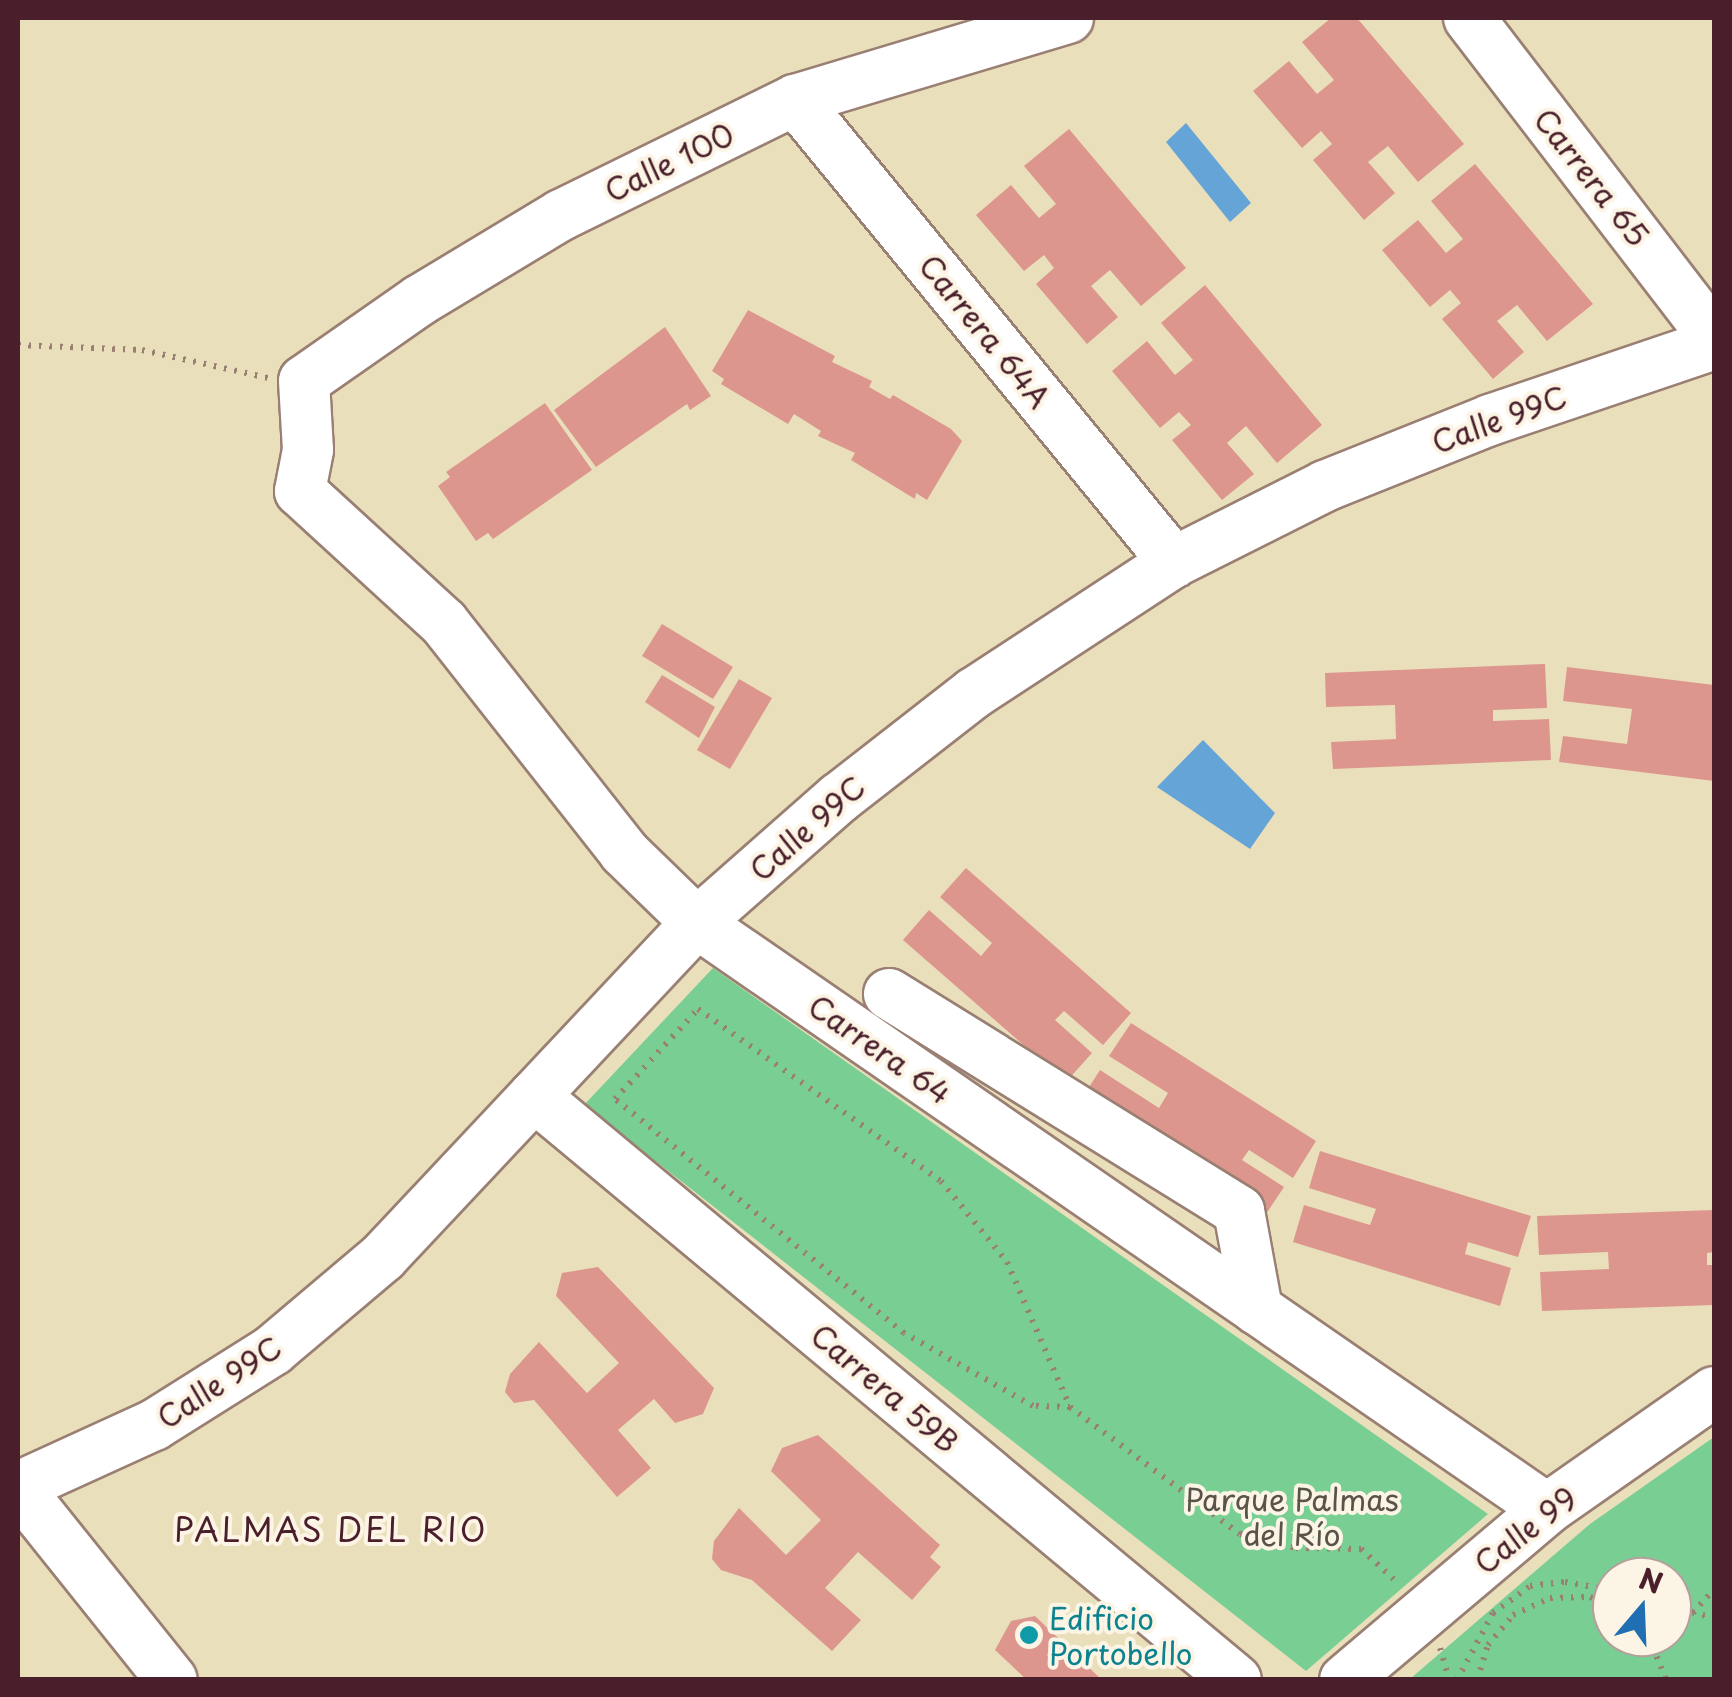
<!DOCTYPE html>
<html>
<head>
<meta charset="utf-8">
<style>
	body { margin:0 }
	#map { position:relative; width:1732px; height:1697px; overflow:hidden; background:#eadfbb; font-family:"Playpen Sans",sans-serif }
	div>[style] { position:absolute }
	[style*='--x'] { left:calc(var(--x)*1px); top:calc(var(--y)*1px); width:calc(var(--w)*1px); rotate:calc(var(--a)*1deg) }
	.green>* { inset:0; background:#78ce93 }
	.water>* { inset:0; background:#64a4d7 }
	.building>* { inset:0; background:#dc968e }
	.path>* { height:6px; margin-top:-3px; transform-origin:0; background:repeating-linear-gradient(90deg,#9a7f73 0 2.5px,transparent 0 10.5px) }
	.roads { filter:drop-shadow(2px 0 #9a7f73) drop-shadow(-2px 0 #9a7f73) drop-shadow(0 2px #9a7f73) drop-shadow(0 -2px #9a7f73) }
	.minor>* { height:50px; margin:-25px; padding:0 25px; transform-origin:25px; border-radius:25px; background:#fff }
	.dots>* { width:28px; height:28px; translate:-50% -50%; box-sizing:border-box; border:5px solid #fcf5e5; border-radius:50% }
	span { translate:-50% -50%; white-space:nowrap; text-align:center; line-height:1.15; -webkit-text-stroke:8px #fcf5e5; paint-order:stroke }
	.street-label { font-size:30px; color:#4a1f2b }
	.park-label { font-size:30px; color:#58544a }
	.culture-label { font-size:30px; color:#0d838f }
	.left { translate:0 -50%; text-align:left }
	.neighbourhood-label { font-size:32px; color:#4a1f2b; letter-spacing:2.5px }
	.frame { position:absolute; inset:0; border:20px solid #4a1f2b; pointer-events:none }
	.north { position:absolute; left:1592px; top:1557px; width:100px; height:100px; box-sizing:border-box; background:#fcf5e5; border:2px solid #b59f9b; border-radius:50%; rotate:19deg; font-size:28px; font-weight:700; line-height:40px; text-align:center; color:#4a1f2b }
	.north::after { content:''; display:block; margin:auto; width:35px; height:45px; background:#1f6fb2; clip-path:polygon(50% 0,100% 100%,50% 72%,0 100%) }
</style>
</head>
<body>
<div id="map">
	<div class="green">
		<i style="clip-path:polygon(713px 968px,1488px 1514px,1306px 1671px,584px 1105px)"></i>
		<i style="clip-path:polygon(evenodd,1714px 1437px,1714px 1679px,1410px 1679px,1590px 1524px,1714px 1437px,1612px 1577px,1672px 1577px,1672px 1637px,1612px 1637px,1612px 1577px)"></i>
	</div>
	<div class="water">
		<i style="clip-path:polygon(1186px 123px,1251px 203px,1230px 222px,1166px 142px)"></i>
		<i style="clip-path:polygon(1203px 740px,1275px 813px,1250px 849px,1157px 787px)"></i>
	</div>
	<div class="building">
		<i style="clip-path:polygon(1331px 18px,1357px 18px,1464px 144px,1418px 182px,1388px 146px,1368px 162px,1395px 193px,1364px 220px,1313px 160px,1332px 144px,1321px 131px,1302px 148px,1253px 91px,1289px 61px,1317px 94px,1334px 80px,1302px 42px)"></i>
		<i style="clip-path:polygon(1069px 129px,1186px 268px,1141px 306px,1110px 270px,1091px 286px,1118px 317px,1087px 344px,1036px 284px,1054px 268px,1044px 255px,1024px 271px,976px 215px,1011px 185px,1039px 218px,1056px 204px,1024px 166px)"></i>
		<i style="clip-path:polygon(1475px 164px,1593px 304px,1547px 341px,1517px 305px,1497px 321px,1524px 352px,1493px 379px,1442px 319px,1461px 303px,1450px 290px,1430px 307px,1382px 250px,1418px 220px,1446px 253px,1463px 239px,1431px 201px)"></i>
		<i style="clip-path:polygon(1205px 285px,1322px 425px,1277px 463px,1246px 426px,1227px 443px,1254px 474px,1222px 500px,1172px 440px,1191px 425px,1179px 412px,1160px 428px,1112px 371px,1147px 341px,1175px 375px,1193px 360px,1161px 323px)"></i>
		<i style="clip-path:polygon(748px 310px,835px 356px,832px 362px,872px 381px,869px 387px,890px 399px,893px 395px,951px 429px,962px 441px,927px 500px,916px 493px,915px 499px,851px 460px,855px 453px,818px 436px,821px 431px,794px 414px,788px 424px,721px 384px,724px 379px,712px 371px)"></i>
		<i style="clip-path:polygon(665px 327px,711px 396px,690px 410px,687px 404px,596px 467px,554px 410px)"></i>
		<i style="clip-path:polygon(545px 403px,592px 470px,493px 539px,488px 533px,476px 541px,438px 486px,450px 477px,446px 472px)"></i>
		<i style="clip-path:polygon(662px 624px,733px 667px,713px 699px,642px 656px)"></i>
		<i style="clip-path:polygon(1545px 664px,1547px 708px,1493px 710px,1493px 721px,1549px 719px,1551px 760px,1333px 769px,1331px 742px,1396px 739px,1395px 705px,1326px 707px,1325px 673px)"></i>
		<i style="clip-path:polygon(1567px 667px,1714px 685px,1714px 781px,1559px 762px,1563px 736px,1627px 744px,1632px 709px,1563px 701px)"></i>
		<i style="clip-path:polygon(662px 675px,715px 707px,699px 738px,645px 702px)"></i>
		<i style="clip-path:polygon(739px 679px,772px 698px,730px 769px,697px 750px)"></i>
		<i style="clip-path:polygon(966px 868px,1131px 1013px,1103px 1045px,1064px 1011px,1055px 1020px,1092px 1053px,1066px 1082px,903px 940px,929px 910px,981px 956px,992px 943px,940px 897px)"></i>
		<i style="clip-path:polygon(1131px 1023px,1316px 1141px,1293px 1178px,1249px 1150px,1242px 1160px,1284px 1187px,1262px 1220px,1079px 1103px,1100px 1070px,1159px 1108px,1168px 1093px,1109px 1056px)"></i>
		<i style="clip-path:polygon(1320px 1151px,1531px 1216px,1518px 1257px,1468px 1242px,1465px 1254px,1511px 1268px,1500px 1306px,1293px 1242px,1304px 1205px,1370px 1225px,1376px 1209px,1309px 1188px)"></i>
		<i style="clip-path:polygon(1714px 1210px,1714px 1252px,1707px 1253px,1707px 1265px,1714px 1265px,1714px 1305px,1542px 1311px,1540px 1272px,1609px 1269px,1608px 1252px,1539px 1255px,1537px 1216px)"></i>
		<i style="clip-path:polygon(598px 1267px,714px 1388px,703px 1414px,675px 1423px,654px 1399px,618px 1430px,651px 1468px,617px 1497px,534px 1400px,514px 1403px,505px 1392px,510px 1374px,539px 1342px,587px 1393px,619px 1363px,556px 1296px,562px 1273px)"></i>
		<i style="clip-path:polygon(818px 1435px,940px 1545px,930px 1557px,941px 1567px,912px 1600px,858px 1552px,825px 1588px,861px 1620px,832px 1651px,752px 1580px,721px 1570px,712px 1559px,714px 1541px,739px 1508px,786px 1555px,821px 1520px,771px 1471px,782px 1448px)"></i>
		<i style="clip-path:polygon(1035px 1616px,1102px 1680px,1027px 1680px,995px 1650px,1011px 1621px)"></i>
	</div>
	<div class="path">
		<i style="--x:18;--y:345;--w:124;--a:2.3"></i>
		<i style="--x:142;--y:350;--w:129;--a:12.5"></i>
		<i style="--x:1070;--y:1407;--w:37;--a:-178"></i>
		<i style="--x:1033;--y:1406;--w:148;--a:-150.5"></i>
		<i style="--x:904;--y:1333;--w:372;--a:-141"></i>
		<i style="--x:615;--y:1099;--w:122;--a:-47.3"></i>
		<i style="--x:698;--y:1009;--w:298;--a:35.3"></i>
		<i style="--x:941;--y:1181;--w:104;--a:50.8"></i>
		<i style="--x:1007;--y:1262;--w:158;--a:66.5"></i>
		<i style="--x:1070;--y:1407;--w:212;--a:36.8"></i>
		<i style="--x:1240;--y:1534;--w:58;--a:14"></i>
		<i style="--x:1296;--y:1548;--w:65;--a:0.9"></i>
		<i style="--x:1361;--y:1549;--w:50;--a:42.6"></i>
		<i style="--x:1672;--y:1607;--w:43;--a:14.7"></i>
		<i style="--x:1693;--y:1613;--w:32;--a:-49"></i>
		<i style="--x:1649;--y:1637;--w:46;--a:68.4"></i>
		<i style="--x:1440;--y:1648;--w:33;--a:74"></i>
		<i style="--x:1457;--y:1680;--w:76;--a:-61.8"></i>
		<i style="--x:1493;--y:1613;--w:46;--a:-36.1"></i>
		<i style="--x:1530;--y:1586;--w:35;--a:-7"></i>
		<i style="--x:1565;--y:1582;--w:48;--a:9.7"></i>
		<i style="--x:1477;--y:1680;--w:37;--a:-73"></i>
		<i style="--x:1488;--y:1645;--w:39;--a:-50"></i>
		<i style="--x:1513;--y:1615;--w:41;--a:-24.7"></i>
		<i style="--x:1550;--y:1598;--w:40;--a:-1.4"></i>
		<i style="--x:1590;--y:1597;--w:24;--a:24"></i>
	</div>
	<div class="roads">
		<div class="minor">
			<i style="--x:1068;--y:18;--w:285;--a:163.3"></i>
			<i style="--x:795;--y:100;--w:261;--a:153.8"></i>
			<i style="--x:561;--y:215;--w:165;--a:148.9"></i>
			<i style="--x:420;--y:300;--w:141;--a:145.1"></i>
			<i style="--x:304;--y:381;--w:69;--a:86.7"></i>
			<i style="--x:308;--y:450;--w:42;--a:101"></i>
			<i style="--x:300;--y:491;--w:195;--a:42.5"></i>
			<i style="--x:444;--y:623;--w:291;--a:51.8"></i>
			<i style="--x:624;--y:852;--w:102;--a:44.2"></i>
			<i style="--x:697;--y:923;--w:1032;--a:34.58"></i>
			<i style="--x:1469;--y:18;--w:402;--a:52.5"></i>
			<i style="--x:795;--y:100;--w:598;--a:50.64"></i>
			<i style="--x:889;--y:994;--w:412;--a:31.8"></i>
			<i style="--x:1239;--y:1211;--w:100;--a:79.6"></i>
			<i style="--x:534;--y:1096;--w:913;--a:39.76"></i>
			<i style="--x:18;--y:1487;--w:149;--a:-24.5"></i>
			<i style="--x:154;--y:1425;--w:141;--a:-32.2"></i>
			<i style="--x:273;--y:1350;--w:144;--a:-40.2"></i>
			<i style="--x:383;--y:1257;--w:458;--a:-46.8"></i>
			<i style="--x:697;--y:923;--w:189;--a:-41.4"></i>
			<i style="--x:839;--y:798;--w:171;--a:-37.9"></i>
			<i style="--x:974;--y:693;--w:239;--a:-33.2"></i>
			<i style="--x:1174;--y:562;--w:169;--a:-26.7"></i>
			<i style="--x:1325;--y:486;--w:178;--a:-21.8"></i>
			<i style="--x:1490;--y:420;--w:237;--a:-18.7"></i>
			<i style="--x:18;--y:1488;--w:246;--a:51.3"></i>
			<i style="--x:1345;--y:1680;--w:265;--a:-40.2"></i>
			<i style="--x:1547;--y:1509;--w:204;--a:-35"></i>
		</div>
	</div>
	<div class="dots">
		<i style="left:1029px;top:1635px;background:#0f9aa8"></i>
	</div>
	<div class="street-label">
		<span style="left:669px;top:162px;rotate:-26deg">Calle 100</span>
		<span style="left:1592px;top:177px;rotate:52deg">Carrera 65</span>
		<span style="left:985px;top:331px;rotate:51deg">Carrera 64A</span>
		<span style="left:1499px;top:419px;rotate:-20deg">Calle 99C</span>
		<span style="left:807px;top:828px;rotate:-41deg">Calle 99C</span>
		<span style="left:880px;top:1049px;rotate:35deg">Carrera 64</span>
		<span style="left:219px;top:1382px;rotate:-33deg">Calle 99C</span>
		<span style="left:885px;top:1388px;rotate:40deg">Carrera 59B</span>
		<span style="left:1525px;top:1530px;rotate:-38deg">Calle 99</span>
	</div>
	<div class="park-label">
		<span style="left:1292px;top:1516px">Parque Palmas<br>del Río</span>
	</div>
	<div class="culture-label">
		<span class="left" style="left:1049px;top:1635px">Edificio<br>Portobello</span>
	</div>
	<div class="neighbourhood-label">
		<span style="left:331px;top:1529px">PALMAS DEL RIO</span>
	</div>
	<div class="frame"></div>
	<div class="north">N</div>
</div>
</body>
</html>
